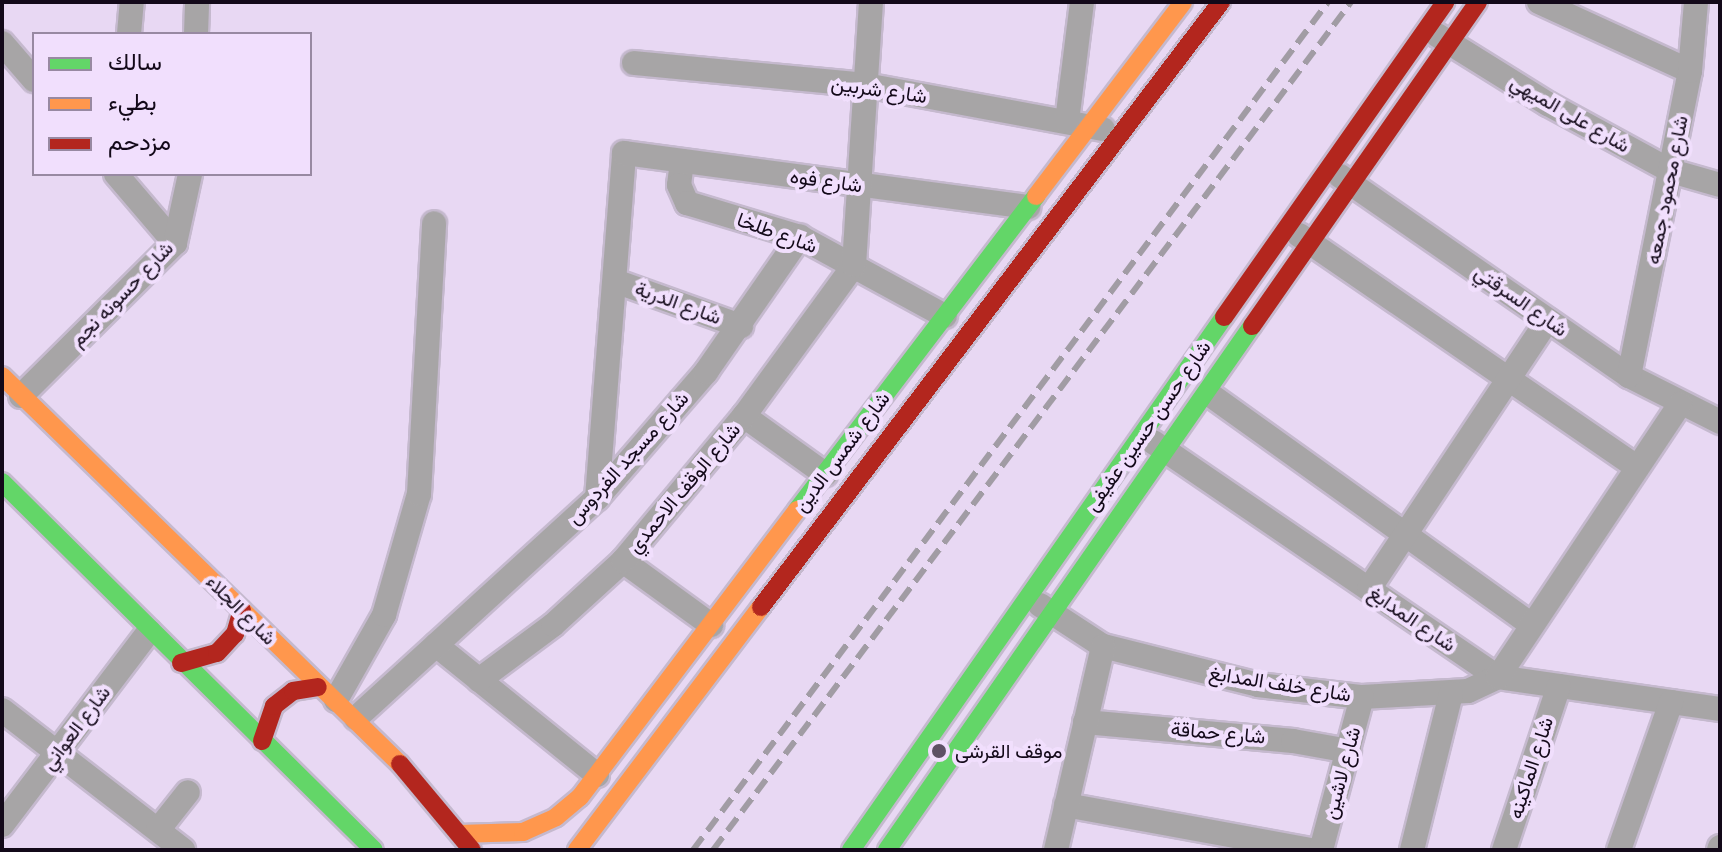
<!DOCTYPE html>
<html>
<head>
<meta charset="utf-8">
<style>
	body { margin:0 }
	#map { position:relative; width:1722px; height:852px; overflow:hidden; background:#e8d8f3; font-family:Figtree,Vazirmatn,sans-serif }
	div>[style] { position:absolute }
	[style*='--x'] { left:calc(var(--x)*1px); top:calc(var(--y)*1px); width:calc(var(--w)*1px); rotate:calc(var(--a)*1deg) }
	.roads { filter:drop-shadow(2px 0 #c5b9ce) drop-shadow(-2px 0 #c5b9ce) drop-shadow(0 2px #c5b9ce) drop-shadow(0 -2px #c5b9ce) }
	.street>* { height:24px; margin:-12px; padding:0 12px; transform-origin:12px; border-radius:12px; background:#a7a5a6 }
	.fast>* { height:18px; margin:-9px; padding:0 9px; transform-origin:9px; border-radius:9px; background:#63d668 }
	.slow>* { height:18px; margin:-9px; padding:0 9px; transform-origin:9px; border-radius:9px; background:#ff974d }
	.jam>* { height:18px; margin:-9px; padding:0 9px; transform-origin:9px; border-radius:9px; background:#b3261e }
	.rail>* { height:6px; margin-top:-3px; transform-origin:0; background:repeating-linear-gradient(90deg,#a19ca4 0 16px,transparent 0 24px) }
	.dots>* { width:22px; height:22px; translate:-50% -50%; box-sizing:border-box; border:4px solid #f1dffd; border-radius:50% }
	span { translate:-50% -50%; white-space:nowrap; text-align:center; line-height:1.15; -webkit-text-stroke:8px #f1dffd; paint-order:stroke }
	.street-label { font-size:20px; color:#130919 }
	.poi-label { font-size:20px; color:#130919 }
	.left { translate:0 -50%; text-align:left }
	.frame { position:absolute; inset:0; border:4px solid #130919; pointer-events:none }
	.legend { position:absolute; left:32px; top:32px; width:280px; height:144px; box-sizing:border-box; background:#f1dffd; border:2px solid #9889a2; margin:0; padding:10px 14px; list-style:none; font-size:24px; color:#130919 }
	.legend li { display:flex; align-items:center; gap:16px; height:40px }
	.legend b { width:40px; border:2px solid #9889a2 }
</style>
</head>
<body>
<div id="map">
	<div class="roads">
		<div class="street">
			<i style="--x:1539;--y:2;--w:166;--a:24.6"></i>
			<i style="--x:129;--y:34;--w:32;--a:-85"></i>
			<i style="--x:196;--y:34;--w:32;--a:-88"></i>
			<i style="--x:1437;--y:35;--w:131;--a:31.9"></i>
			<i style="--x:1548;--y:104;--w:140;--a:28.6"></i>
			<i style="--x:1671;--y:171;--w:51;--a:15.9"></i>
			<i style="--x:2;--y:43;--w:49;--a:49.1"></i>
			<i style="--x:634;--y:63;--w:232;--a:5.4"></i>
			<i style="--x:865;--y:85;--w:242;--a:10.5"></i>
			<i style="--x:1067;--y:121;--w:120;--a:-82.8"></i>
			<i style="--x:682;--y:161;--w:24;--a:97"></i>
			<i style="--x:679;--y:185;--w:20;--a:66"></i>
			<i style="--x:687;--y:203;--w:118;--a:16.7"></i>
			<i style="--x:800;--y:237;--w:165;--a:28.6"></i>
			<i style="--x:116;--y:174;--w:91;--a:49.5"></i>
			<i style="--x:1340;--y:176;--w:351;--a:34.7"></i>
			<i style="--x:1629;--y:376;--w:102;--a:26.8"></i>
			<i style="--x:1299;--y:235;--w:410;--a:34.5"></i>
			<i style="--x:615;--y:281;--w:134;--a:19.7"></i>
			<i style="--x:1629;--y:376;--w:311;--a:-78.7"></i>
			<i style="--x:1690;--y:71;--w:69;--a:-85"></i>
			<i style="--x:1209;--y:394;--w:397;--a:35.6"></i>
			<i style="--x:21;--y:396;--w:217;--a:-44.8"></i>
			<i style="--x:175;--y:243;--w:71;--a:-77.7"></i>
			<i style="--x:744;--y:416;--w:100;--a:35.6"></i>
			<i style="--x:1153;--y:442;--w:417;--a:34.3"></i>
			<i style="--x:1498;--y:677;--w:224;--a:8.2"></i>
			<i style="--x:597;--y:498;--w:346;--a:-85.5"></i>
			<i style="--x:624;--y:153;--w:408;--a:7.6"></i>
			<i style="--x:623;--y:561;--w:109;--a:36"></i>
			<i style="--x:1369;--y:589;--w:323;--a:-56.4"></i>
			<i style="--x:1040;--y:605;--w:75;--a:33.1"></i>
			<i style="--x:1103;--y:646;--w:160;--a:14.1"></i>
			<i style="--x:1258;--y:685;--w:105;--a:6.6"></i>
			<i style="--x:1362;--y:697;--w:106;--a:-3.2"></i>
			<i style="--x:1468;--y:691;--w:33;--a:-25"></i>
			<i style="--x:1498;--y:677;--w:328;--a:-56.3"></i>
			<i style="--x:436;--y:645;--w:207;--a:38.9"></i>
			<i style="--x:479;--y:680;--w:92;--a:-36.6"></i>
			<i style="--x:553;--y:625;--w:95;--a:-42.4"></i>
			<i style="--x:623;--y:561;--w:189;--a:-50.2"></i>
			<i style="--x:744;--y:416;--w:187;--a:-53.9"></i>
			<i style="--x:854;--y:265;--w:264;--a:-86.3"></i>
			<i style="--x:336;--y:700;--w:98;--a:-60.5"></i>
			<i style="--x:384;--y:615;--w:126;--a:-73.9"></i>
			<i style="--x:419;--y:494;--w:271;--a:-86.8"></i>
			<i style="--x:2;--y:710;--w:229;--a:37.7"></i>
			<i style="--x:356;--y:718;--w:326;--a:-42.4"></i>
			<i style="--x:597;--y:498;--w:167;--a:-49.1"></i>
			<i style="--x:706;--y:372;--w:165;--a:-55.2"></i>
			<i style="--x:1085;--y:722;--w:209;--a:5.2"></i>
			<i style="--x:1293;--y:741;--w:57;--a:10.1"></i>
			<i style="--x:1066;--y:805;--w:248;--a:10.4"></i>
			<i style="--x:2;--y:825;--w:243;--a:-52.8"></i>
			<i style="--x:158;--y:830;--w:48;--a:-51.7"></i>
			<i style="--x:1056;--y:850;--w:209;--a:-77"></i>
			<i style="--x:1321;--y:850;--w:158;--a:-75"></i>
			<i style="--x:1412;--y:850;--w:161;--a:-76"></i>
			<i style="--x:1504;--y:850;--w:173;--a:-71.5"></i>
			<i style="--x:1619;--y:850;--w:157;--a:-70.6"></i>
			<i style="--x:1719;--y:850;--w:3;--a:-72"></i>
		</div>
		<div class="fast">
			<i style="--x:2;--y:482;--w:523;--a:44.69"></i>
			<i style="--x:797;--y:510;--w:395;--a:-52.7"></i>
			<i style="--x:851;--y:850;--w:651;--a:-55.02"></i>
			<i style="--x:887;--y:850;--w:639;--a:-55.14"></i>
		</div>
		<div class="slow">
			<i style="--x:1036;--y:196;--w:243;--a:-52.8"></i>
			<i style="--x:2;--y:376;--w:556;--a:44.27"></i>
			<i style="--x:459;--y:834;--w:64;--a:-1.8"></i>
			<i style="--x:523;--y:832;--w:36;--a:-24"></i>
			<i style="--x:556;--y:817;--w:31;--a:-40"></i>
			<i style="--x:580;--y:797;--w:360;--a:-52.9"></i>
			<i style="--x:577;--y:850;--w:305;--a:-52.9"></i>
		</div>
		<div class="jam">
			<i style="--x:1224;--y:317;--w:385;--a:-54.9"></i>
			<i style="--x:1252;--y:326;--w:395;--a:-55.1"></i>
			<i style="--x:761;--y:607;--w:760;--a:-52.75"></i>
			<i style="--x:181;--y:663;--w:37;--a:-16"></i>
			<i style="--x:217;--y:653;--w:26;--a:-47"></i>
			<i style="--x:235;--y:634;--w:25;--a:-74"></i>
			<i style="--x:262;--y:741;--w:37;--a:-71"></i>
			<i style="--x:274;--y:706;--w:24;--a:-38"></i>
			<i style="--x:293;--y:691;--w:25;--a:-9"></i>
			<i style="--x:400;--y:764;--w:112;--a:50.1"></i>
		</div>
	</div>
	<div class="rail">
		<i style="--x:693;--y:850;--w:1059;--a:-53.17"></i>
		<i style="--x:713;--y:850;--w:1061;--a:-53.04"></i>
	</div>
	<div class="dots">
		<i style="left:939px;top:751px;background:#5e5165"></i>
	</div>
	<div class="street-label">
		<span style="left:879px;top:90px;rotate:8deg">شارع شربين</span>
		<span style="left:1570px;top:114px;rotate:30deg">شارع على الميهي</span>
		<span style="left:826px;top:181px;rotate:8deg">شارع فوه</span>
		<span style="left:1667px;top:190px;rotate:-79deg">شارع محمود جمعه</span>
		<span style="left:777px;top:233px;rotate:20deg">شارع طلخا</span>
		<span style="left:122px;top:294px;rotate:-46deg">شارع حسونه نجم</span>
		<span style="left:1521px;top:301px;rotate:35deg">شارع السرقتي</span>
		<span style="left:678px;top:303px;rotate:20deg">شارع الدرية</span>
		<span style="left:1148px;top:426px;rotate:-55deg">شارع حسن حسين عفيفى</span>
		<span style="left:842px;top:452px;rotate:-53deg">شارع شمس الدين</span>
		<span style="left:628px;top:458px;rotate:-48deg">شارع مسجد الفردوس</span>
		<span style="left:684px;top:488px;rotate:-50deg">شارع الوقف الاحمدي</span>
		<span style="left:241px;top:610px;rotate:45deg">شارع الجلاء</span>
		<span style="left:1412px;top:619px;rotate:34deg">شارع المدابغ</span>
		<span style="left:1280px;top:684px;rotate:9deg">شارع خلف المدابغ</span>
		<span style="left:76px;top:728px;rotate:-53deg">شارع العواني</span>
		<span style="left:1218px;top:733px;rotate:5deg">شارع حماقة</span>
		<span style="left:1531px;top:768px;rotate:-72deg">شارع الماكينه</span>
		<span style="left:1342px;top:773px;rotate:-75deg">شارع لاشين</span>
	</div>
	<div class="poi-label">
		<span class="left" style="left:955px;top:751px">موقف القرشى</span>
	</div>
	<div class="frame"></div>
	<ul class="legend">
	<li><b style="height:10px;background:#63d668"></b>سالك</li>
	<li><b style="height:10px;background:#ff974d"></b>بطيء</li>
	<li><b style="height:10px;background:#b3261e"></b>مزدحم</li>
	</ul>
</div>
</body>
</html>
